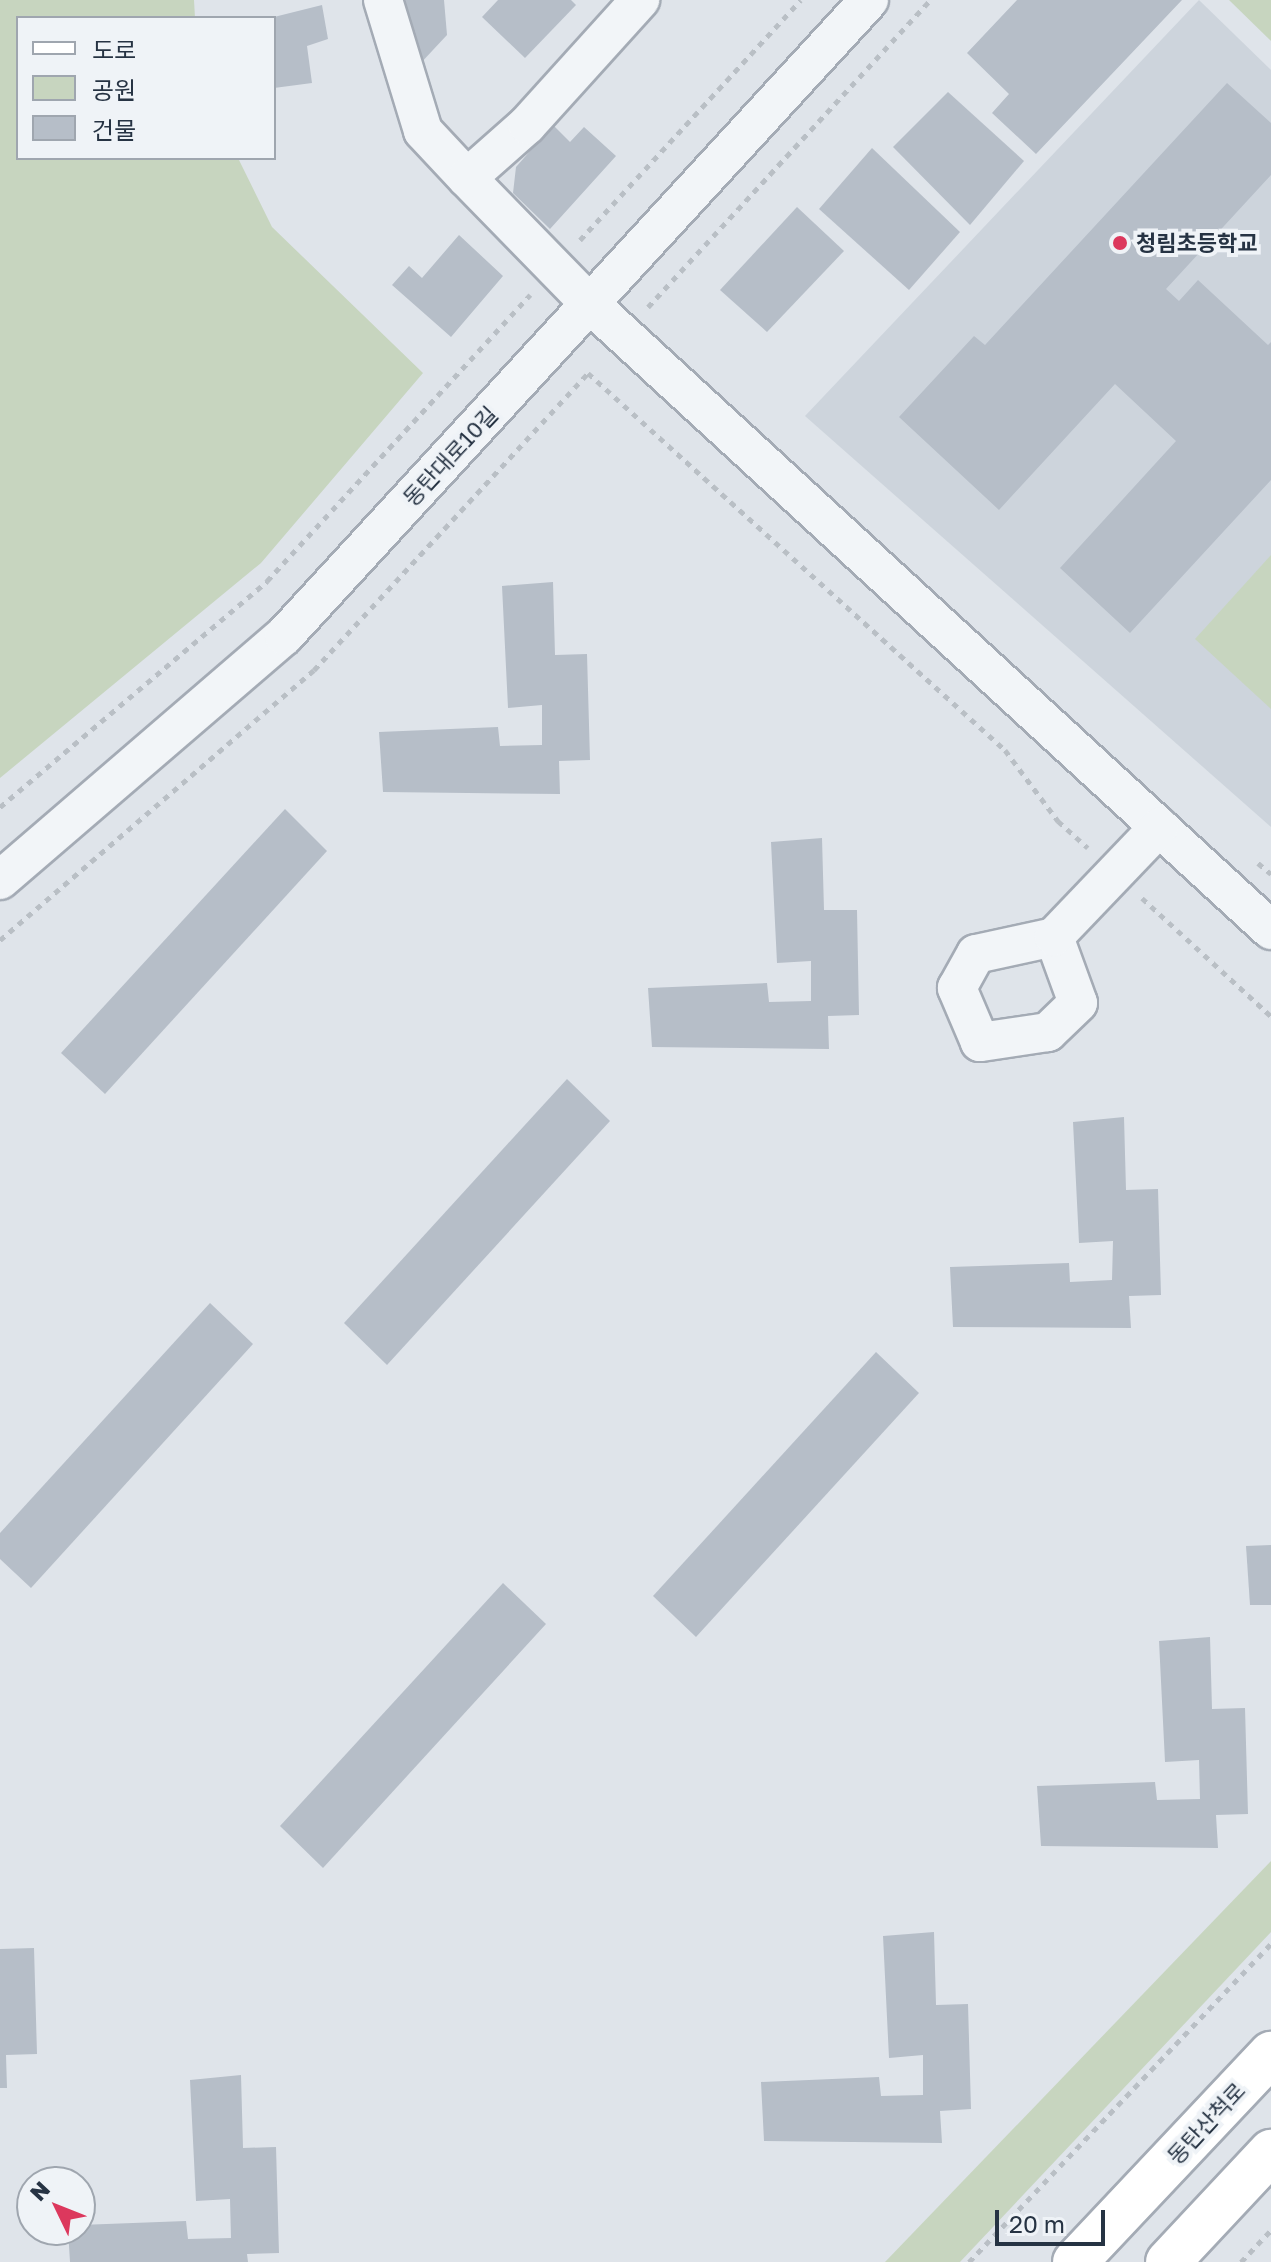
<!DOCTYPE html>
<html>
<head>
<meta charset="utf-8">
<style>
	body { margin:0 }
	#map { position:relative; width:1271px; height:2262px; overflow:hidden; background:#dfe4ea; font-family:"Golos Text","Noto Sans KR",sans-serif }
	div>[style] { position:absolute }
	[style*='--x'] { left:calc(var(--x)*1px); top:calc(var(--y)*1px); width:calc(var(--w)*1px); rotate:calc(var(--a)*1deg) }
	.built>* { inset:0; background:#cdd4dc }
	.green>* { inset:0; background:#c7d5bf }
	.building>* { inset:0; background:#b6bec8 }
	.path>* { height:5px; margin-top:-2.5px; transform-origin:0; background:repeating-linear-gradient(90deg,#b9bfc5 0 6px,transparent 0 12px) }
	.roads { filter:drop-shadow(2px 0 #a4abb5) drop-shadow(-2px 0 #a4abb5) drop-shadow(0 2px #a4abb5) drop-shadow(0 -2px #a4abb5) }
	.minor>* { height:38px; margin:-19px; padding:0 19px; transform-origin:19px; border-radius:19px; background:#f2f5f8 }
	.major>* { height:44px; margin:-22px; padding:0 22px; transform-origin:22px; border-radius:22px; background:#fff }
	.dots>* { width:22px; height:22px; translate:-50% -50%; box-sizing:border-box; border:4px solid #eff3f7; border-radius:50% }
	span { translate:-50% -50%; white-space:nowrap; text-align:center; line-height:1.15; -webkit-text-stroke:8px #eff3f7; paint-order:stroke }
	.poi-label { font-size:22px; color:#263343; font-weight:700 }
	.left { translate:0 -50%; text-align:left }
	.street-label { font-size:22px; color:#263343 }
	.legend { position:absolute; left:16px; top:16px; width:260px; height:144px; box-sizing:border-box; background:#eff3f7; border:2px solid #9fa6af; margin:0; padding:10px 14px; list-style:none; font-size:24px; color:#263343 }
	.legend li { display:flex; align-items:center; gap:16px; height:40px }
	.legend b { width:40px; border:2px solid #9fa6af }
	.north { position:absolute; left:16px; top:2166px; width:80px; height:80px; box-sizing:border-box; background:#eff3f7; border:2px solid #9fa6af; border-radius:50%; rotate:313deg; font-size:22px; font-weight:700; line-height:32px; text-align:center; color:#263343 }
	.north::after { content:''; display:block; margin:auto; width:28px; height:36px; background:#dc385d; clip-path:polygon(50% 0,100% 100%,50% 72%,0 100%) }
	.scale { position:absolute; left:995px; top:2210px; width:110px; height:36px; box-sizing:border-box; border:4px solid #263343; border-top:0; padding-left:10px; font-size:24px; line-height:28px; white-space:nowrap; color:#263343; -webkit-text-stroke:6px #eff3f7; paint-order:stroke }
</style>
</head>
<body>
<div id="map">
	<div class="built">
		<i style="clip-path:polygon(1199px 0,1271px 70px,1271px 827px,805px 416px)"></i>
	</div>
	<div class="green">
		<i style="clip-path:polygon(0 0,194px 0,195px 18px,18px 18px,18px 158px,238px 158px,272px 227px,423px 373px,261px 563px,0 778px)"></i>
		<i style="clip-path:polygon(1229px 0,1271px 0,1271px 41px)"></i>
		<i style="clip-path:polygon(1271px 555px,1271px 709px,1195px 639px)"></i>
		<i style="clip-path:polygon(1271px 1861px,1271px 1932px,960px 2262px,885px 2262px)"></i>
	</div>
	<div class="building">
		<i style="clip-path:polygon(405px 0,444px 0,447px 35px,418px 66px)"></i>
		<i style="clip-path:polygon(498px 0,571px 0,576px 5px,525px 58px,482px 17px)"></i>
		<i style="clip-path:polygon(1017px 0,1182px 0,1036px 154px,992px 113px,1009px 94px,967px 53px)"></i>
		<i style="clip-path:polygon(322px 5px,328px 39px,307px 46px,312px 83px,274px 88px,274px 17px)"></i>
		<i style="clip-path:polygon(1227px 83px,1271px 123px,1271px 175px,1166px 289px,1179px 301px,1198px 280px,1268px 345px,1271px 342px,1271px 480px,1130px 633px,1060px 568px,1176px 441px,1115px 384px,999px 510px,899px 417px,974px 336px,985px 345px)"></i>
		<i style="clip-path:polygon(948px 92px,1024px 161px,970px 225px,893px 147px)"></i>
		<i style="clip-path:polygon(553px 125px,570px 142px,584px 127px,616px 156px,550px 229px,513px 193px,516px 167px)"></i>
		<i style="clip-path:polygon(872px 148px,960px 232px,909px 290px,819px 209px)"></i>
		<i style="clip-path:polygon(797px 207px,844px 251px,767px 332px,720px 290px)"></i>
		<i style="clip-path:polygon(459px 235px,503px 276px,451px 337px,392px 285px,409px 266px,422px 278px)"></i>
		<i style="clip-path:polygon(553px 582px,555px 655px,587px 654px,590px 760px,559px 761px,560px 794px,383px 792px,379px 732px,498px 727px,500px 746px,542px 745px,542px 705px,508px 708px,502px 586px)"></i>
		<i style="clip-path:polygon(285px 809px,327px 851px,105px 1094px,61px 1053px)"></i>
		<i style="clip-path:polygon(822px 838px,824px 910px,857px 910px,859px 1015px,828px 1016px,829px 1049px,652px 1047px,648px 988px,767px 983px,769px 1002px,811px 1001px,811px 961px,777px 963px,771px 842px)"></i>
		<i style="clip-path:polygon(567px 1079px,610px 1121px,387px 1365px,344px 1323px)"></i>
		<i style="clip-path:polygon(1124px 1117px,1126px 1190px,1158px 1189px,1161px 1295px,1129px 1296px,1131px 1328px,953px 1327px,950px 1267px,1069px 1263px,1070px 1282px,1112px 1280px,1113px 1241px,1079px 1243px,1073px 1122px)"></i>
		<i style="clip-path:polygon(210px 1303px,253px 1344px,31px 1588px,0 1559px,0 1533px)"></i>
		<i style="clip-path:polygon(876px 1352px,919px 1393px,696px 1637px,653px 1596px)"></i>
		<i style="clip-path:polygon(1271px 1545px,1271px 1605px,1250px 1605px,1246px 1546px)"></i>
		<i style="clip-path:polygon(503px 1583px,546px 1624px,323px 1868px,280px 1826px)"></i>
		<i style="clip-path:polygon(1210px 1637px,1212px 1709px,1245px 1708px,1248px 1814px,1216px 1815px,1218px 1848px,1041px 1846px,1037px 1786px,1155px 1782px,1157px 1800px,1200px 1799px,1199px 1760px,1165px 1762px,1159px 1641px)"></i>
		<i style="clip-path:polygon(934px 1932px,936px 2005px,968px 2004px,971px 2109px,940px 2111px,942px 2143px,764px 2141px,761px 2082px,879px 2077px,881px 2096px,923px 2095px,923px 2055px,889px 2058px,883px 1936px)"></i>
		<i style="clip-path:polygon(34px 1948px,37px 2054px,6px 2055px,7px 2088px,0 2088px,0 1949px)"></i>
		<i style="clip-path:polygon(241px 2075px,243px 2148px,276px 2147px,279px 2253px,247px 2254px,248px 2262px,70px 2262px,68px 2230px,80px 2230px,80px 2225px,186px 2221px,188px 2239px,231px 2238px,230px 2199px,196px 2201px,190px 2080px)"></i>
	</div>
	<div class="path">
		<i style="--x:580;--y:240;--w:326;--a:-47.4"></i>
		<i style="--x:648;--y:307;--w:417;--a:-47.4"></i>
		<i style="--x:0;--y:807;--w:350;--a:-40.2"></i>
		<i style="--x:267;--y:581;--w:389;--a:-47.4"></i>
		<i style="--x:1258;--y:863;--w:17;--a:40"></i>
		<i style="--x:1142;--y:898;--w:175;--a:42.5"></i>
		<i style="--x:0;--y:940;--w:414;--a:-40.7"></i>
		<i style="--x:314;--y:670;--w:404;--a:-47.3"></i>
		<i style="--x:588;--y:373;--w:562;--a:42.12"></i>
		<i style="--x:1005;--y:750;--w:89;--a:53.3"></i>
		<i style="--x:1058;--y:821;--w:40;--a:42"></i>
		<i style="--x:969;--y:2262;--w:439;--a:-46.5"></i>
		<i style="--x:1241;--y:2262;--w:44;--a:-46.8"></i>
	</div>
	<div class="roads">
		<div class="minor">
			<i style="--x:383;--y:0;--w:137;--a:73"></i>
			<i style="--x:423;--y:131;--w:64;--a:46.9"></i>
			<i style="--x:467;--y:178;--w:176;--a:45.7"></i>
			<i style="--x:590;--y:304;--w:925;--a:42.59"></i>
			<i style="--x:467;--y:178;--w:80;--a:-41.5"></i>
			<i style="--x:527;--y:125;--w:169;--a:-47.9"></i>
			<i style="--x:0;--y:880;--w:374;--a:-40.7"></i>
			<i style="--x:284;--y:636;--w:864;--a:-47.39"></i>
			<i style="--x:1054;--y:937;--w:70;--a:70"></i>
			<i style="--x:1078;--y:1003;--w:42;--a:136"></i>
			<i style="--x:1048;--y:1032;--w:69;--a:171.6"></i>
			<i style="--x:980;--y:1042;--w:59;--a:-113.1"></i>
			<i style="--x:957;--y:988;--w:39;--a:-61"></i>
			<i style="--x:976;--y:954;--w:80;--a:-12.3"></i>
			<i style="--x:1054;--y:937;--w:152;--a:-46.3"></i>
		</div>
		<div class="major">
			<i style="--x:1075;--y:2262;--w:286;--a:-46.7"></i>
			<i style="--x:1168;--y:2262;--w:151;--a:-46.9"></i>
		</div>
	</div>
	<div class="dots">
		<i style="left:1120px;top:243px;background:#dc385d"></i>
	</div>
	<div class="poi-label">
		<span class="left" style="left:1136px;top:243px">청림초등학교</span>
	</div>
	<div class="street-label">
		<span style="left:450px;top:456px;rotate:-47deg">동탄대로10길</span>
		<span style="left:1206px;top:2123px;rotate:-47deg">동탄산척로</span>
	</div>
	<ul class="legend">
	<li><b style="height:10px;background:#fff"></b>도로</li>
	<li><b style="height:22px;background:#c7d5bf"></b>공원</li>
	<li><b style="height:22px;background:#b6bec8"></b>건물</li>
	</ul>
	<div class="north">N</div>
	<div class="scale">20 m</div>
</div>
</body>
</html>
